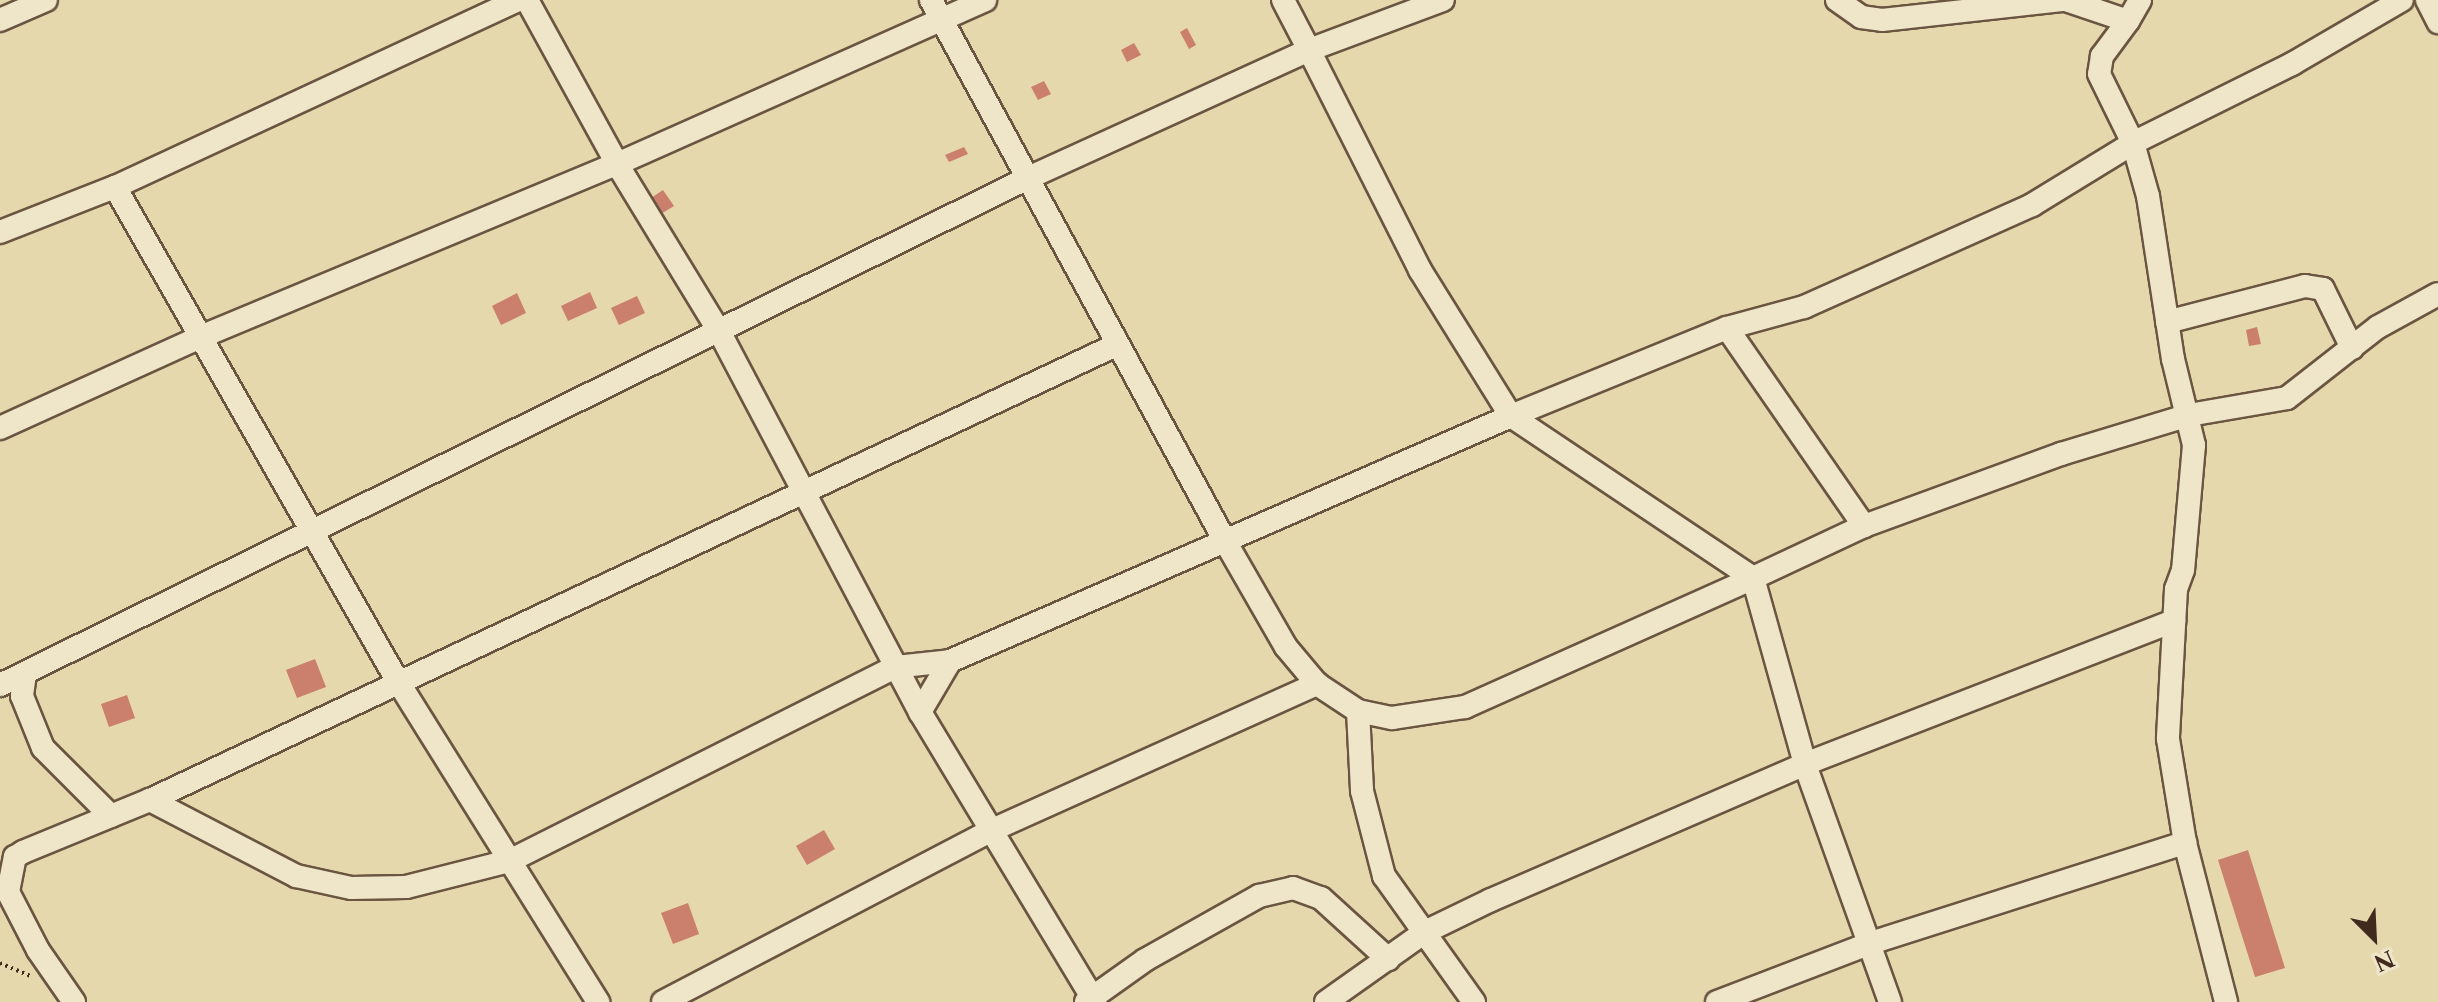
<!DOCTYPE html>
<html>
<head>
<meta charset="utf-8">
<style>
	body { margin:0 }
	#map { position:relative; width:2438px; height:1002px; overflow:hidden; background:#e6d8ad; font-family:"Libre Caslon Text",serif }
	div>[style] { position:absolute }
	[style*='--x'] { left:calc(var(--x)*1px); top:calc(var(--y)*1px); width:calc(var(--w)*1px); rotate:calc(var(--a)*1deg) }
	.building>* { inset:0; background:#cb7f6d }
	.path>* { height:4px; margin-top:-2px; transform-origin:0; background:repeating-linear-gradient(90deg,#40291d 0 2px,transparent 0 6px) }
	.roads { filter:drop-shadow(2px 0 #6a5541) drop-shadow(-2px 0 #6a5541) drop-shadow(0 2px #6a5541) drop-shadow(0 -2px #6a5541) }
	.street>* { height:22px; margin:-11px; padding:0 11px; transform-origin:11px; border-radius:11px; background:#efe6ca }
	span { translate:-50% -50%; white-space:nowrap; text-align:center; line-height:1.15; -webkit-text-stroke:6px #efe6ca; paint-order:stroke }
	.north { position:absolute; left:2334px; top:898px; width:80px; height:80px; -webkit-text-stroke:6px #efe6ca; paint-order:stroke; rotate:156deg; font-size:22px; font-weight:700; line-height:32px; text-align:center; color:#40291d }
	.north::after { content:''; display:block; margin:auto; width:28px; height:36px; background:#40291d; clip-path:polygon(50% 0,100% 100%,50% 72%,0 100%) }
</style>
</head>
<body>
<div id="map">
	<div class="building">
		<i style="clip-path:polygon(1187px 28px,1196px 45px,1189px 49px,1180px 32px)"></i>
		<i style="clip-path:polygon(1134px 43px,1141px 55px,1127px 62px,1121px 50px)"></i>
		<i style="clip-path:polygon(1044px 81px,1051px 94px,1038px 100px,1031px 87px)"></i>
		<i style="clip-path:polygon(964px 147px,968px 154px,949px 162px,945px 155px)"></i>
		<i style="clip-path:polygon(663px 190px,674px 206px,661px 214px,651px 198px)"></i>
		<i style="clip-path:polygon(590px 292px,597px 308px,568px 321px,561px 306px)"></i>
		<i style="clip-path:polygon(517px 293px,526px 313px,501px 325px,492px 306px)"></i>
		<i style="clip-path:polygon(637px 296px,645px 313px,619px 325px,611px 308px)"></i>
		<i style="clip-path:polygon(2257px 327px,2261px 344px,2249px 346px,2246px 330px)"></i>
		<i style="clip-path:polygon(315px 659px,326px 687px,297px 698px,286px 670px)"></i>
		<i style="clip-path:polygon(127px 695px,135px 718px,109px 727px,101px 704px)"></i>
		<i style="clip-path:polygon(824px 830px,835px 849px,807px 865px,796px 846px)"></i>
		<i style="clip-path:polygon(2248px 850px,2285px 968px,2255px 977px,2218px 860px)"></i>
		<i style="clip-path:polygon(688px 903px,699px 934px,673px 944px,661px 913px)"></i>
	</div>
	<div class="path">
		<i style="--x:0;--y:963;--w:34;--a:23"></i>
	</div>
	<div class="roads">
		<div class="street">
			<i style="--x:527;--y:0;--w:187;--a:61.2"></i>
			<i style="--x:617;--y:164;--w:196;--a:58.6"></i>
			<i style="--x:719;--y:331;--w:431;--a:62.2"></i>
			<i style="--x:920;--y:712;--w:339;--a:58.9"></i>
			<i style="--x:931;--y:0;--w:616;--a:61.48"></i>
			<i style="--x:1225;--y:541;--w:122;--a:60.1"></i>
			<i style="--x:1286;--y:647;--w:48;--a:50"></i>
			<i style="--x:1317;--y:684;--w:49;--a:33.4"></i>
			<i style="--x:1358;--y:711;--w:35;--a:12"></i>
			<i style="--x:1392;--y:718;--w:74;--a:-8.6"></i>
			<i style="--x:1465;--y:707;--w:316;--a:-24.1"></i>
			<i style="--x:1283;--y:0;--w:56;--a:62.5"></i>
			<i style="--x:1309;--y:50;--w:143;--a:-20.5"></i>
			<i style="--x:1837;--y:0;--w:29;--a:35"></i>
			<i style="--x:1861;--y:17;--w:21;--a:8"></i>
			<i style="--x:1882;--y:20;--w:181;--a:-6.3"></i>
			<i style="--x:2066;--y:0;--w:65;--a:18.7"></i>
			<i style="--x:2128;--y:21;--w:24;--a:-60"></i>
			<i style="--x:2427;--y:0;--w:25;--a:63"></i>
			<i style="--x:0;--y:20;--w:50;--a:-23.5"></i>
			<i style="--x:2128;--y:21;--w:44;--a:126.6"></i>
			<i style="--x:2102;--y:56;--w:18;--a:99"></i>
			<i style="--x:2099;--y:74;--w:77;--a:63.8"></i>
			<i style="--x:2133;--y:143;--w:55;--a:74.2"></i>
			<i style="--x:2148;--y:196;--w:165;--a:81.3"></i>
			<i style="--x:2173;--y:359;--w:89;--a:76.3"></i>
			<i style="--x:2194;--y:445;--w:125;--a:95"></i>
			<i style="--x:2183;--y:570;--w:20;--a:110"></i>
			<i style="--x:2176;--y:589;--w:150;--a:93.1"></i>
			<i style="--x:2168;--y:739;--w:105;--a:80.7"></i>
			<i style="--x:2185;--y:843;--w:164;--a:75.5"></i>
			<i style="--x:115;--y:187;--w:568;--a:60.23"></i>
			<i style="--x:397;--y:680;--w:380;--a:58"></i>
			<i style="--x:0;--y:232;--w:123;--a:-21.4"></i>
			<i style="--x:115;--y:187;--w:444;--a:-24.9"></i>
			<i style="--x:2167;--y:322;--w:143;--a:-14.6"></i>
			<i style="--x:2305;--y:286;--w:18;--a:9"></i>
			<i style="--x:2323;--y:289;--w:66;--a:63.8"></i>
			<i style="--x:1727;--y:328;--w:241;--a:55.3"></i>
			<i style="--x:0;--y:428;--w:217;--a:-24.4"></i>
			<i style="--x:198;--y:338;--w:454;--a:-22.6"></i>
			<i style="--x:617;--y:164;--w:403;--a:-24"></i>
			<i style="--x:1753;--y:578;--w:291;--a:-146.2"></i>
			<i style="--x:1511;--y:416;--w:233;--a:-22.2"></i>
			<i style="--x:1727;--y:328;--w:80;--a:-15.3"></i>
			<i style="--x:1804;--y:307;--w:250;--a:-24.1"></i>
			<i style="--x:2032;--y:205;--w:119;--a:-31.5"></i>
			<i style="--x:2133;--y:143;--w:178;--a:-26.4"></i>
			<i style="--x:2292;--y:64;--w:127;--a:-30.2"></i>
			<i style="--x:25;--y:674;--w:22;--a:98"></i>
			<i style="--x:22;--y:696;--w:56;--a:68"></i>
			<i style="--x:43;--y:748;--w:96;--a:45"></i>
			<i style="--x:0;--y:685;--w:1144;--a:-26.25"></i>
			<i style="--x:1026;--y:179;--w:311;--a:-24.5"></i>
			<i style="--x:1309;--y:50;--w:246;--a:63.2"></i>
			<i style="--x:1420;--y:270;--w:172;--a:58.1"></i>
			<i style="--x:1511;--y:416;--w:612;--a:156.41"></i>
			<i style="--x:950;--y:661;--w:55;--a:173.8"></i>
			<i style="--x:895;--y:667;--w:432;--a:153.3"></i>
			<i style="--x:509;--y:861;--w:106;--a:165.8"></i>
			<i style="--x:406;--y:887;--w:55;--a:179"></i>
			<i style="--x:351;--y:888;--w:56;--a:-167.7"></i>
			<i style="--x:296;--y:876;--w:165;--a:-152.5"></i>
			<i style="--x:1358;--y:711;--w:80;--a:87.1"></i>
			<i style="--x:1362;--y:791;--w:88;--a:75.5"></i>
			<i style="--x:1384;--y:876;--w:155;--a:54.5"></i>
			<i style="--x:920;--y:712;--w:59;--a:-59.5"></i>
			<i style="--x:74;--y:1002;--w:63;--a:-124.7"></i>
			<i style="--x:38;--y:950;--w:65;--a:-117.3"></i>
			<i style="--x:8;--y:892;--w:36;--a:-79"></i>
			<i style="--x:15;--y:857;--w:9;--a:-32"></i>
			<i style="--x:23;--y:852;--w:137;--a:-22.3"></i>
			<i style="--x:150;--y:800;--w:1068;--a:-25.22"></i>
			<i style="--x:663;--y:1002;--w:369;--a:-27.6"></i>
			<i style="--x:990;--y:831;--w:359;--a:-24.2"></i>
			<i style="--x:1086;--y:1002;--w:72;--a:-35.4"></i>
			<i style="--x:1145;--y:960;--w:131;--a:-29.3"></i>
			<i style="--x:1259;--y:896;--w:35;--a:-13"></i>
			<i style="--x:1293;--y:888;--w:30;--a:20"></i>
			<i style="--x:1321;--y:898;--w:91;--a:42.3"></i>
			<i style="--x:1326;--y:1002;--w:121;--a:-35.3"></i>
			<i style="--x:1425;--y:932;--w:73;--a:-25.9"></i>
			<i style="--x:1491;--y:900;--w:342;--a:-23.4"></i>
			<i style="--x:1805;--y:764;--w:396;--a:-21.2"></i>
			<i style="--x:1717;--y:1002;--w:165;--a:-21"></i>
			<i style="--x:1871;--y:943;--w:330;--a:-17.7"></i>
			<i style="--x:1890;--y:1002;--w:253;--a:-109.7"></i>
			<i style="--x:1805;--y:764;--w:193;--a:-105.6"></i>
			<i style="--x:1753;--y:578;--w:123;--a:-25.1"></i>
			<i style="--x:1864;--y:526;--w:210;--a:-20.1"></i>
			<i style="--x:2061;--y:454;--w:134;--a:-16.9"></i>
			<i style="--x:2189;--y:415;--w:99;--a:-9.8"></i>
			<i style="--x:2287;--y:398;--w:115;--a:-38"></i>
			<i style="--x:2378;--y:327;--w:68;--a:-28.8"></i>
		</div>
	</div>
	<div class="north">N</div>
</div>
</body>
</html>
